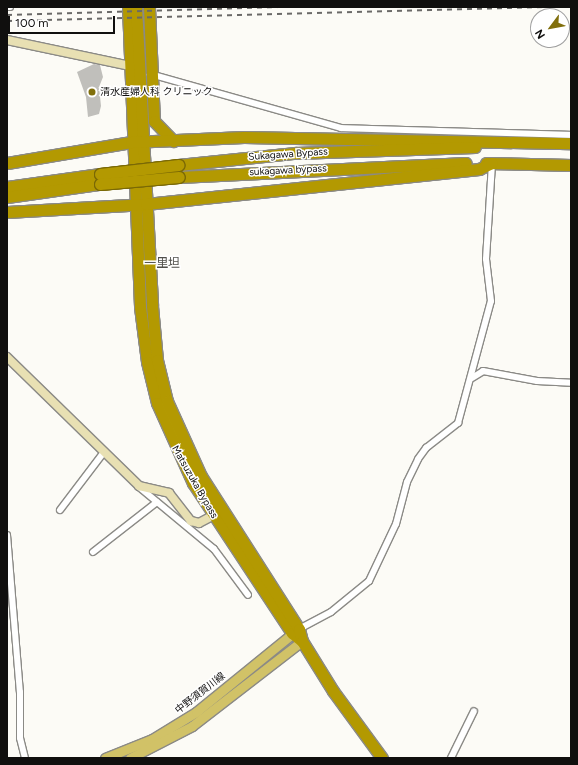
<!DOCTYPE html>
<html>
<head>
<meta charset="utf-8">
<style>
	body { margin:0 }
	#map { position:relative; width:578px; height:765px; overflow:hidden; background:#fcfbf6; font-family:Figtree,"Noto Sans JP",sans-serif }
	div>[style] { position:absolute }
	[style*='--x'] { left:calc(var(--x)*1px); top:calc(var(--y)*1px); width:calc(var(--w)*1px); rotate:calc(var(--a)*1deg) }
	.building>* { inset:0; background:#c0bfbb }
	.roads { filter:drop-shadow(1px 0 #8b8a86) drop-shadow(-1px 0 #8b8a86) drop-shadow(0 1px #8b8a86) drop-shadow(0 -1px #8b8a86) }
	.street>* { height:6px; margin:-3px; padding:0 3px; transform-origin:3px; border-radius:3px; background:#fff }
	.secondary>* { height:8px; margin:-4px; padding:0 4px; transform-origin:4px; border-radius:4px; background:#e8e0b3 }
	.primary>* { height:9px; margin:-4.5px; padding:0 4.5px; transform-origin:4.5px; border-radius:4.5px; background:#d1c267 }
	.highway>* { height:11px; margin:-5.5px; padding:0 5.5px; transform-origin:5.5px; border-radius:5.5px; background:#b39901 }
	.rail>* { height:2px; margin-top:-1px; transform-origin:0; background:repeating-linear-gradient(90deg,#6a6967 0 5px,transparent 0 10px) }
	.bridges { filter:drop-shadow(1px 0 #7a6906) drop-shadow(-1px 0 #7a6906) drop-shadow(0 1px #7a6906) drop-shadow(0 -1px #7a6906) }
	.highway-bridge>* { height:11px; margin:-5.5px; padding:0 5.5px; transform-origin:5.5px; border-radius:5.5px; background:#b39901 }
	.dots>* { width:11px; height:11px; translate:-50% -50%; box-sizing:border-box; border:2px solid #fff; border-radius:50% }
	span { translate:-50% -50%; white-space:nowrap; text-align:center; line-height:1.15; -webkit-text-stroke:3px #fff; paint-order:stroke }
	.poi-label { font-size:10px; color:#100f0e }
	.left { translate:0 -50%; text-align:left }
	.street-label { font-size:10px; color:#100f0e }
	.quarter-label { font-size:12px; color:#504f4b }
	.frame { position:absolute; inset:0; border:8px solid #100f0e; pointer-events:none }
	.north { position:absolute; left:530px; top:8px; width:40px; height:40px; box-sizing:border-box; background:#fff; border:1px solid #9f9f9f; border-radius:50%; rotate:238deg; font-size:11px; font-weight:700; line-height:16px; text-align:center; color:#100f0e }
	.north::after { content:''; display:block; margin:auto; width:14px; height:18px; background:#816f0c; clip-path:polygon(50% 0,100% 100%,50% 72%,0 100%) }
	.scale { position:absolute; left:8px; top:16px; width:107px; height:18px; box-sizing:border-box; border:2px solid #100f0e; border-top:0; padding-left:5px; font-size:12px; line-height:14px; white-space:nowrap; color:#100f0e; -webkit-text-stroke:3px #fff; paint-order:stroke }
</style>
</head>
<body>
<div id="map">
	<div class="building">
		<i style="clip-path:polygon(94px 64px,100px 65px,103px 77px,99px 87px,101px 106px,99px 114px,88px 117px,86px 97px,77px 72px)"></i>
	</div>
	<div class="roads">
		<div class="street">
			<i style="--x:7;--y:7;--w:3;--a:0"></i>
			<i style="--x:150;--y:74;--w:198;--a:15.8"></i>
			<i style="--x:341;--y:128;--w:230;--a:1.7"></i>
			<i style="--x:472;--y:378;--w:13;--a:-32"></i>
			<i style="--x:483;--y:371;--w:55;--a:10.5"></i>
			<i style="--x:537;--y:381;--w:34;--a:3"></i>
			<i style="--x:139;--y:487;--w:97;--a:39.6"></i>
			<i style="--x:214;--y:549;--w:57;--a:53.5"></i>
			<i style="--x:60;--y:510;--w:73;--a:-52.8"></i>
			<i style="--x:7;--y:535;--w:158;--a:85.3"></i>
			<i style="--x:20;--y:692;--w:46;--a:90"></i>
			<i style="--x:20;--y:738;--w:21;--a:76"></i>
			<i style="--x:93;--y:552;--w:81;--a:-38"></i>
			<i style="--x:299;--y:629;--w:36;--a:-28"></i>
			<i style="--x:331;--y:612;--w:49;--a:-39.2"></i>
			<i style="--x:369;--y:581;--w:63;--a:-64.7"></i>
			<i style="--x:396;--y:524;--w:43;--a:-75.3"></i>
			<i style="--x:407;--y:482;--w:25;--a:-64"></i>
			<i style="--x:418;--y:459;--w:14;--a:-54"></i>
			<i style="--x:426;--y:448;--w:41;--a:-38"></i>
			<i style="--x:458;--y:423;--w:126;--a:-74.9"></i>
			<i style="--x:491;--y:301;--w:42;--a:-96.8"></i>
			<i style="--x:486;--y:259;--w:96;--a:-86.4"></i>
			<i style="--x:451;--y:758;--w:52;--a:-63.9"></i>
		</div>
		<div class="secondary">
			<i style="--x:7;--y:40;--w:126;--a:11.9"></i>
			<i style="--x:7;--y:357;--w:185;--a:44.3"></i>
			<i style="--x:139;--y:486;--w:31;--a:13"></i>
			<i style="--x:169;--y:493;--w:36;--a:52"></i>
			<i style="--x:191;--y:521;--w:8;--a:14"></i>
			<i style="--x:199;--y:523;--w:21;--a:-28"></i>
		</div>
		<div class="primary">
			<i style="--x:105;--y:758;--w:51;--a:-22"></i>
			<i style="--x:152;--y:739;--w:52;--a:-31.5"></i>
			<i style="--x:196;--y:712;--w:130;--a:-39.1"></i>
			<i style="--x:130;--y:758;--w:70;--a:-27.3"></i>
			<i style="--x:192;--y:726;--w:139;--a:-37.7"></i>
		</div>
		<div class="highway">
			<i style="--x:128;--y:7;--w:300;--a:87.7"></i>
			<i style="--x:140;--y:307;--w:55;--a:82.7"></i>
			<i style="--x:147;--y:362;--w:42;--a:76.3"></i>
			<i style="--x:157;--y:403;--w:88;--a:65.8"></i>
			<i style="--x:193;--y:483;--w:180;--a:56.6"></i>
			<i style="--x:292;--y:633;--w:13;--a:39"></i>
			<i style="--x:136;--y:7;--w:299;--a:86.9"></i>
			<i style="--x:152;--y:306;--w:54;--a:84.7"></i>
			<i style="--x:157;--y:360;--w:42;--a:76.3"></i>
			<i style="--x:167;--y:401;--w:82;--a:65.6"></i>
			<i style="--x:201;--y:476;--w:182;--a:57.4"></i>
			<i style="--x:299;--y:629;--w:12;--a:76"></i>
			<i style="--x:302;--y:641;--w:59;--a:58.2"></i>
			<i style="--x:333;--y:691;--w:83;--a:53.8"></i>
			<i style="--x:149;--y:7;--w:114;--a:87.5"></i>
			<i style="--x:154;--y:121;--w:28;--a:46"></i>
			<i style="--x:7;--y:163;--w:126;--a:-9.6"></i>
			<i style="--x:131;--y:142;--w:113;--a:-2.5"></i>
			<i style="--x:244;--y:137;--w:327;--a:1.1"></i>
			<i style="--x:486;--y:163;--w:85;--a:1.3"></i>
			<i style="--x:178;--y:165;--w:118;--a:-5.9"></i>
			<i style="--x:295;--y:153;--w:180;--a:-1.9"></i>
			<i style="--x:179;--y:177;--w:287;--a:-2.8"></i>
			<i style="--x:7;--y:187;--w:94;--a:-8"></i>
			<i style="--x:7;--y:197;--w:94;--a:-8"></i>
			<i style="--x:7;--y:212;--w:139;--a:-3.3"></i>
			<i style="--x:146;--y:204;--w:335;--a:-6"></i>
			<i style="--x:479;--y:169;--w:14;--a:-25"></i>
		</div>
	</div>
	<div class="rail">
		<i style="--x:7;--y:15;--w:272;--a:-1.7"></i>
		<i style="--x:7;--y:21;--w:540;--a:-1.49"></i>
	</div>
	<div class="bridges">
		<div class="highway-bridge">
			<i style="--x:100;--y:174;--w:79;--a:-6.6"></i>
			<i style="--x:100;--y:184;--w:79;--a:-5.1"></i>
		</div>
	</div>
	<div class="dots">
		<i style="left:92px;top:92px;background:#816f0c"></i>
	</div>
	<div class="poi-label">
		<span class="left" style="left:100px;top:92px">清水産婦人科 クリニック</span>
	</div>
	<div class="street-label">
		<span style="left:288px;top:154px;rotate:-4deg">Sukagawa Bypass</span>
		<span style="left:288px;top:170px;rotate:-3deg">sukagawa bypass</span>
		<span style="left:195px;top:482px;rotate:60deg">Matsuzuka Bypass</span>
		<span style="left:200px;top:693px;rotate:-38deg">中野須賀川線</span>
	</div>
	<div class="quarter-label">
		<span style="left:162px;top:264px">一里坦</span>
	</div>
	<div class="frame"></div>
	<div class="north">N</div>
	<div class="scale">100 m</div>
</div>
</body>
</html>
